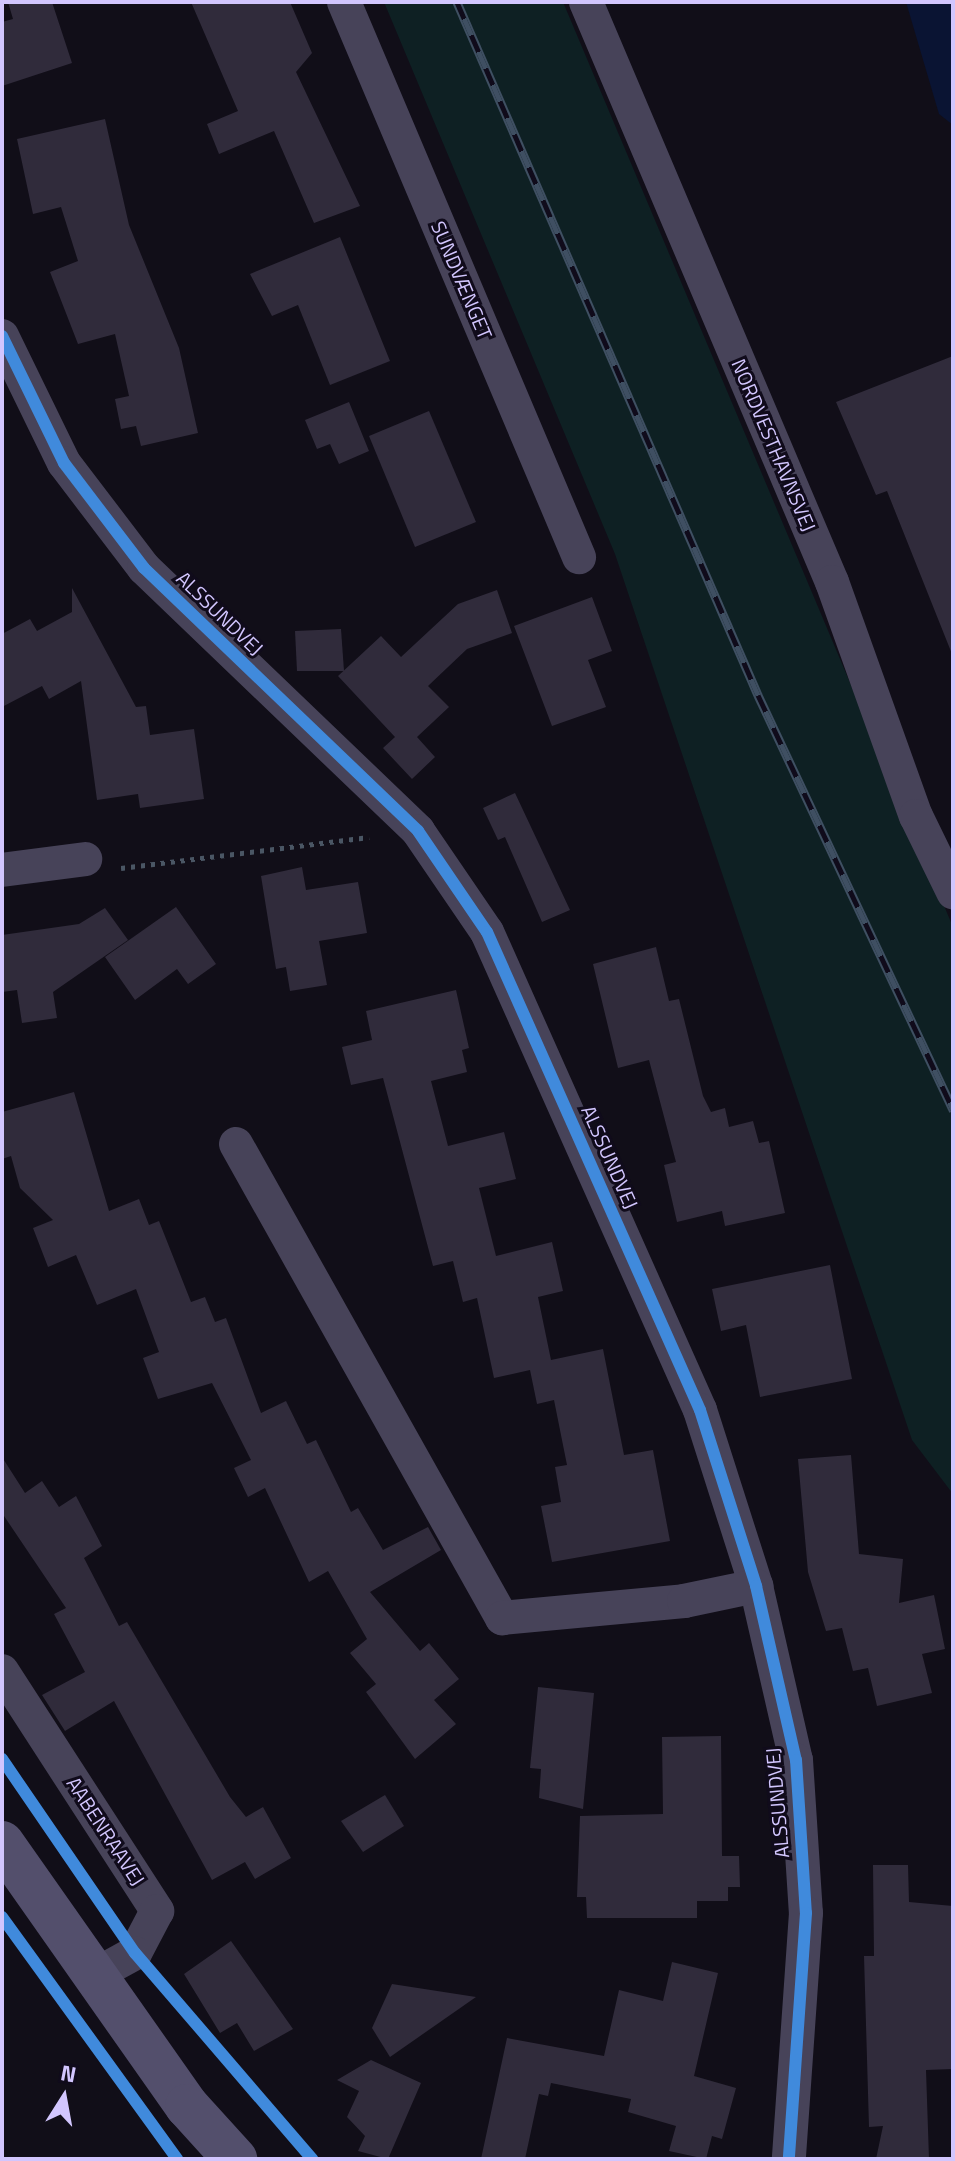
<!DOCTYPE html>
<html>
<head>
<meta charset="utf-8">
<style>
	body { margin:0 }
	#map { position:relative; width:955px; height:2161px; overflow:hidden; background:#110e18; font-family:"Titillium Web",sans-serif }
	div>[style] { position:absolute }
	[style*='--x'] { left:calc(var(--x)*1px); top:calc(var(--y)*1px); width:calc(var(--w)*1px); rotate:calc(var(--a)*1deg) }
	.green>* { inset:0; background:#0e2023 }
	.water>* { inset:0; background:#0a1433 }
	.building>* { inset:0; background:#302b3b }
	.path>* { height:5px; margin-top:-2.5px; transform-origin:0; background:repeating-linear-gradient(90deg,#4a5664 0 4px,transparent 0 10px) }
	.street>* { height:34px; margin:-17px; padding:0 17px; transform-origin:17px; border-radius:17px; background:#474359 }
	.secondary>* { height:44px; margin:-22px; padding:0 22px; transform-origin:22px; border-radius:22px; background:#534f6c }
	.rail>* { height:9px; margin-top:-4.5px; transform-origin:0; background:repeating-linear-gradient(90deg,#100b1b 0 18px,#3f4f62 0 36px); box-sizing:border-box; border-block:2px solid #3f4f62 }
	.cycleway>* { height:12px; margin:-6px; padding:0 6px; transform-origin:6px; border-radius:6px; background:#408adc }
	span { translate:-50% -50%; white-space:nowrap; text-align:center; line-height:1.15; -webkit-text-stroke:6px #100b1b; paint-order:stroke }
	.street-label { font-size:20px; color:#d2c6fe }
	.frame { position:absolute; inset:0; border:4px solid #d2c6fe; pointer-events:none }
	.north { position:absolute; left:24px; top:2057px; width:80px; height:80px; -webkit-text-stroke:6px #100b1b; paint-order:stroke; rotate:11deg; font-size:22px; font-weight:700; line-height:32px; text-align:center; color:#d2c6fe }
	.north::after { content:''; display:block; margin:auto; width:28px; height:36px; background:#d2c6fe; clip-path:polygon(50% 0,100% 100%,50% 72%,0 100%) }
</style>
</head>
<body>
<div id="map">
	<div class="green">
		<i style="clip-path:polygon(384px 2px,563px 2px,953px 927px,953px 1494px,912px 1440px,615px 554px)"></i>
	</div>
	<div class="water">
		<i style="clip-path:polygon(906px 2px,953px 2px,953px 125px,939px 114px)"></i>
	</div>
	<div class="building">
		<i style="clip-path:polygon(8px 2px,52px 2px,72px 63px,2px 86px,2px 22px,13px 19px)"></i>
		<i style="clip-path:polygon(191px 2px,290px 2px,312px 53px,296px 72px,360px 206px,314px 223px,274px 131px,219px 154px,207px 124px,238px 111px)"></i>
		<i style="clip-path:polygon(105px 119px,129px 225px,179px 348px,198px 433px,141px 446px,136px 426px,121px 429px,115px 399px,129px 396px,115px 334px,78px 344px,50px 272px,78px 261px,61px 207px,33px 214px,17px 139px)"></i>
		<i style="clip-path:polygon(340px 237px,390px 361px,330px 385px,298px 305px,272px 316px,250px 274px)"></i>
		<i style="clip-path:polygon(953px 356px,953px 654px,952px 654px,887px 491px,876px 495px,836px 402px)"></i>
		<i style="clip-path:polygon(349px 402px,369px 451px,339px 464px,330px 444px,317px 449px,305px 420px)"></i>
		<i style="clip-path:polygon(429px 411px,476px 522px,415px 547px,369px 436px)"></i>
		<i style="clip-path:polygon(72px 588px,136px 707px,146px 706px,150px 735px,194px 729px,204px 799px,140px 808px,138px 794px,97px 800px,81px 681px,49px 699px,42px 686px,2px 707px,2px 634px,30px 619px,37px 631px,72px 612px)"></i>
		<i style="clip-path:polygon(497px 590px,512px 633px,467px 649px,428px 686px,449px 707px,417px 737px,435px 757px,412px 779px,383px 748px,395px 737px,338px 676px,381px 636px,401px 657px,458px 604px)"></i>
		<i style="clip-path:polygon(592px 597px,612px 651px,588px 660px,606px 707px,552px 726px,514px 626px)"></i>
		<i style="clip-path:polygon(341px 629px,344px 671px,297px 671px,295px 631px)"></i>
		<i style="clip-path:polygon(515px 793px,570px 910px,542px 922px,505px 837px,498px 840px,483px 808px)"></i>
		<i style="clip-path:polygon(302px 867px,306px 890px,358px 882px,367px 933px,319px 941px,327px 985px,290px 991px,286px 967px,276px 969px,261px 876px)"></i>
		<i style="clip-path:polygon(176px 907px,216px 964px,188px 984px,177px 969px,135px 1000px,105px 957px)"></i>
		<i style="clip-path:polygon(105px 908px,128px 940px,53px 992px,57px 1018px,22px 1023px,17px 990px,2px 992px,2px 935px,79px 924px)"></i>
		<i style="clip-path:polygon(656px 947px,669px 1001px,679px 999px,703px 1096px,711px 1112px,725px 1108px,729px 1127px,753px 1121px,759px 1143px,769px 1141px,785px 1213px,725px 1226px,722px 1211px,677px 1222px,664px 1165px,676px 1162px,649px 1060px,618px 1068px,593px 964px)"></i>
		<i style="clip-path:polygon(456px 990px,469px 1048px,462px 1050px,467px 1072px,431px 1081px,448px 1146px,504px 1132px,516px 1179px,479px 1188px,496px 1256px,552px 1242px,563px 1291px,538px 1297px,551px 1360px,603px 1349px,624px 1455px,653px 1450px,670px 1541px,552px 1562px,541px 1506px,561px 1502px,555px 1467px,567px 1465px,554px 1400px,537px 1404px,530px 1370px,494px 1378px,477px 1298px,463px 1302px,453px 1261px,433px 1266px,383px 1078px,351px 1085px,342px 1047px,372px 1040px,366px 1011px)"></i>
		<i style="clip-path:polygon(74px 1092px,109px 1211px,139px 1199px,149px 1225px,159px 1221px,191px 1302px,205px 1297px,215px 1322px,226px 1318px,261px 1413px,286px 1401px,307px 1444px,316px 1440px,351px 1512px,358px 1508px,383px 1550px,428px 1527px,441px 1550px,370px 1592px,420px 1651px,429px 1643px,459px 1679px,434px 1700px,456px 1724px,415px 1759px,366px 1692px,376px 1684px,350px 1653px,367px 1639px,328px 1571px,309px 1582px,265px 1488px,248px 1497px,234px 1468px,251px 1460px,212px 1383px,158px 1399px,143px 1358px,159px 1352px,136px 1289px,97px 1305px,76px 1255px,48px 1267px,33px 1228px,53px 1220px,20px 1188px,11px 1156px,2px 1159px,2px 1112px)"></i>
		<i style="clip-path:polygon(830px 1265px,852px 1379px,760px 1397px,746px 1325px,721px 1331px,712px 1289px)"></i>
		<i style="clip-path:polygon(851px 1455px,859px 1554px,903px 1559px,899px 1603px,934px 1595px,945px 1649px,922px 1654px,932px 1693px,877px 1706px,868px 1668px,853px 1671px,842px 1628px,826px 1631px,808px 1572px,798px 1459px)"></i>
		<i style="clip-path:polygon(2px 1457px,25px 1493px,42px 1481px,59px 1507px,76px 1496px,102px 1546px,84px 1558px,119px 1626px,127px 1622px,230px 1797px,246px 1817px,263px 1807px,291px 1858px,255px 1879px,245px 1862px,212px 1880px,114px 1701px,65px 1731px,42px 1695px,85px 1672px,54px 1614px,66px 1608px,2px 1513px)"></i>
		<i style="clip-path:polygon(538px 1687px,594px 1693px,583px 1809px,539px 1798px,541px 1769px,530px 1768px)"></i>
		<i style="clip-path:polygon(721px 1736px,722px 1856px,739px 1856px,740px 1887px,728px 1887px,728px 1901px,697px 1901px,697px 1918px,587px 1918px,586px 1897px,577px 1897px,580px 1816px,663px 1814px,662px 1737px)"></i>
		<i style="clip-path:polygon(385px 1795px,404px 1826px,363px 1852px,341px 1821px)"></i>
		<i style="clip-path:polygon(873px 1865px,908px 1865px,909px 1902px,953px 1906px,953px 2069px,926px 2070px,929px 2159px,876px 2159px,883px 2126px,869px 2127px,864px 1956px,874px 1956px)"></i>
		<i style="clip-path:polygon(231px 1941px,293px 2029px,254px 2051px,237px 2023px,220px 2033px,184px 1974px)"></i>
		<i style="clip-path:polygon(672px 1962px,718px 1973px,694px 2076px,736px 2088px,722px 2139px,712px 2136px,706px 2159px,669px 2151px,676px 2126px,628px 2112px,631px 2099px,551px 2083px,548px 2096px,539px 2094px,525px 2159px,481px 2159px,507px 2038px,604px 2056px,619px 1990px,663px 2001px)"></i>
		<i style="clip-path:polygon(392px 1984px,476px 1997px,390px 2057px,372px 2028px)"></i>
		<i style="clip-path:polygon(371px 2060px,421px 2083px,388px 2159px,358px 2151px,365px 2136px,347px 2117px,359px 2091px,337px 2080px)"></i>
	</div>
	<div class="path">
		<i style="--x:121;--y:868;--w:250;--a:-7.1"></i>
	</div>
	<div class="street">
		<i style="--x:344;--y:2;--w:603;--a:67.05"></i>
		<i style="--x:586;--y:2;--w:630;--a:67.02"></i>
		<i style="--x:832;--y:582;--w:249;--a:70.3"></i>
		<i style="--x:916;--y:816;--w:85;--a:64"></i>
		<i style="--x:2;--y:336;--w:141;--a:64"></i>
		<i style="--x:64;--y:463;--w:132;--a:52.7"></i>
		<i style="--x:144;--y:568;--w:380;--a:43.8"></i>
		<i style="--x:418;--y:831;--w:122;--a:55.7"></i>
		<i style="--x:487;--y:932;--w:523;--a:65.98"></i>
		<i style="--x:700;--y:1410;--w:185;--a:72.3"></i>
		<i style="--x:756;--y:1586;--w:179;--a:77.1"></i>
		<i style="--x:796;--y:1760;--w:153;--a:86.3"></i>
		<i style="--x:806;--y:1913;--w:247;--a:94"></i>
		<i style="--x:2;--y:870;--w:84;--a:-7.5"></i>
		<i style="--x:236;--y:1144;--w:544;--a:60.7"></i>
		<i style="--x:502;--y:1618;--w:183;--a:-5.3"></i>
		<i style="--x:684;--y:1601;--w:74;--a:-11.8"></i>
		<i style="--x:2;--y:1671;--w:286;--a:57.1"></i>
		<i style="--x:157;--y:1911;--w:47;--a:117.6"></i>
		<i style="--x:135;--y:1953;--w:48;--a:151.3"></i>
	</div>
	<div class="secondary">
		<i style="--x:2;--y:1843;--w:322;--a:54.9"></i>
		<i style="--x:187;--y:2106;--w:72;--a:47.8"></i>
	</div>
	<div class="rail">
		<i style="--x:457;--y:2;--w:756;--a:66.52"></i>
		<i style="--x:758;--y:695;--w:459;--a:64.8"></i>
	</div>
	<div class="cycleway">
		<i style="--x:2;--y:336;--w:141;--a:64"></i>
		<i style="--x:64;--y:463;--w:132;--a:52.7"></i>
		<i style="--x:144;--y:568;--w:380;--a:43.8"></i>
		<i style="--x:418;--y:831;--w:122;--a:55.7"></i>
		<i style="--x:487;--y:932;--w:523;--a:65.98"></i>
		<i style="--x:700;--y:1410;--w:185;--a:72.3"></i>
		<i style="--x:756;--y:1586;--w:179;--a:77.1"></i>
		<i style="--x:796;--y:1760;--w:153;--a:86.3"></i>
		<i style="--x:806;--y:1913;--w:247;--a:94"></i>
		<i style="--x:2;--y:1759;--w:235;--a:55.6"></i>
		<i style="--x:135;--y:1953;--w:272;--a:49.3"></i>
		<i style="--x:2;--y:1917;--w:299;--a:54.1"></i>
	</div>
	<div class="street-label">
		<span style="left:462px;top:280px;rotate:67deg">SUNDVÆNGET</span>
		<span style="left:774px;top:445px;rotate:67deg">NORDVESTHAVNSVEJ</span>
		<span style="left:220px;top:613px;rotate:44deg">ALSSUNDVEJ</span>
		<span style="left:610px;top:1157px;rotate:66deg">ALSSUNDVEJ</span>
		<span style="left:777px;top:1803px;rotate:-95deg">ALSSUNDVEJ</span>
		<span style="left:106px;top:1831px;rotate:57deg">AABENRAAVEJ</span>
	</div>
	<div class="frame"></div>
	<div class="north">N</div>
</div>
</body>
</html>
